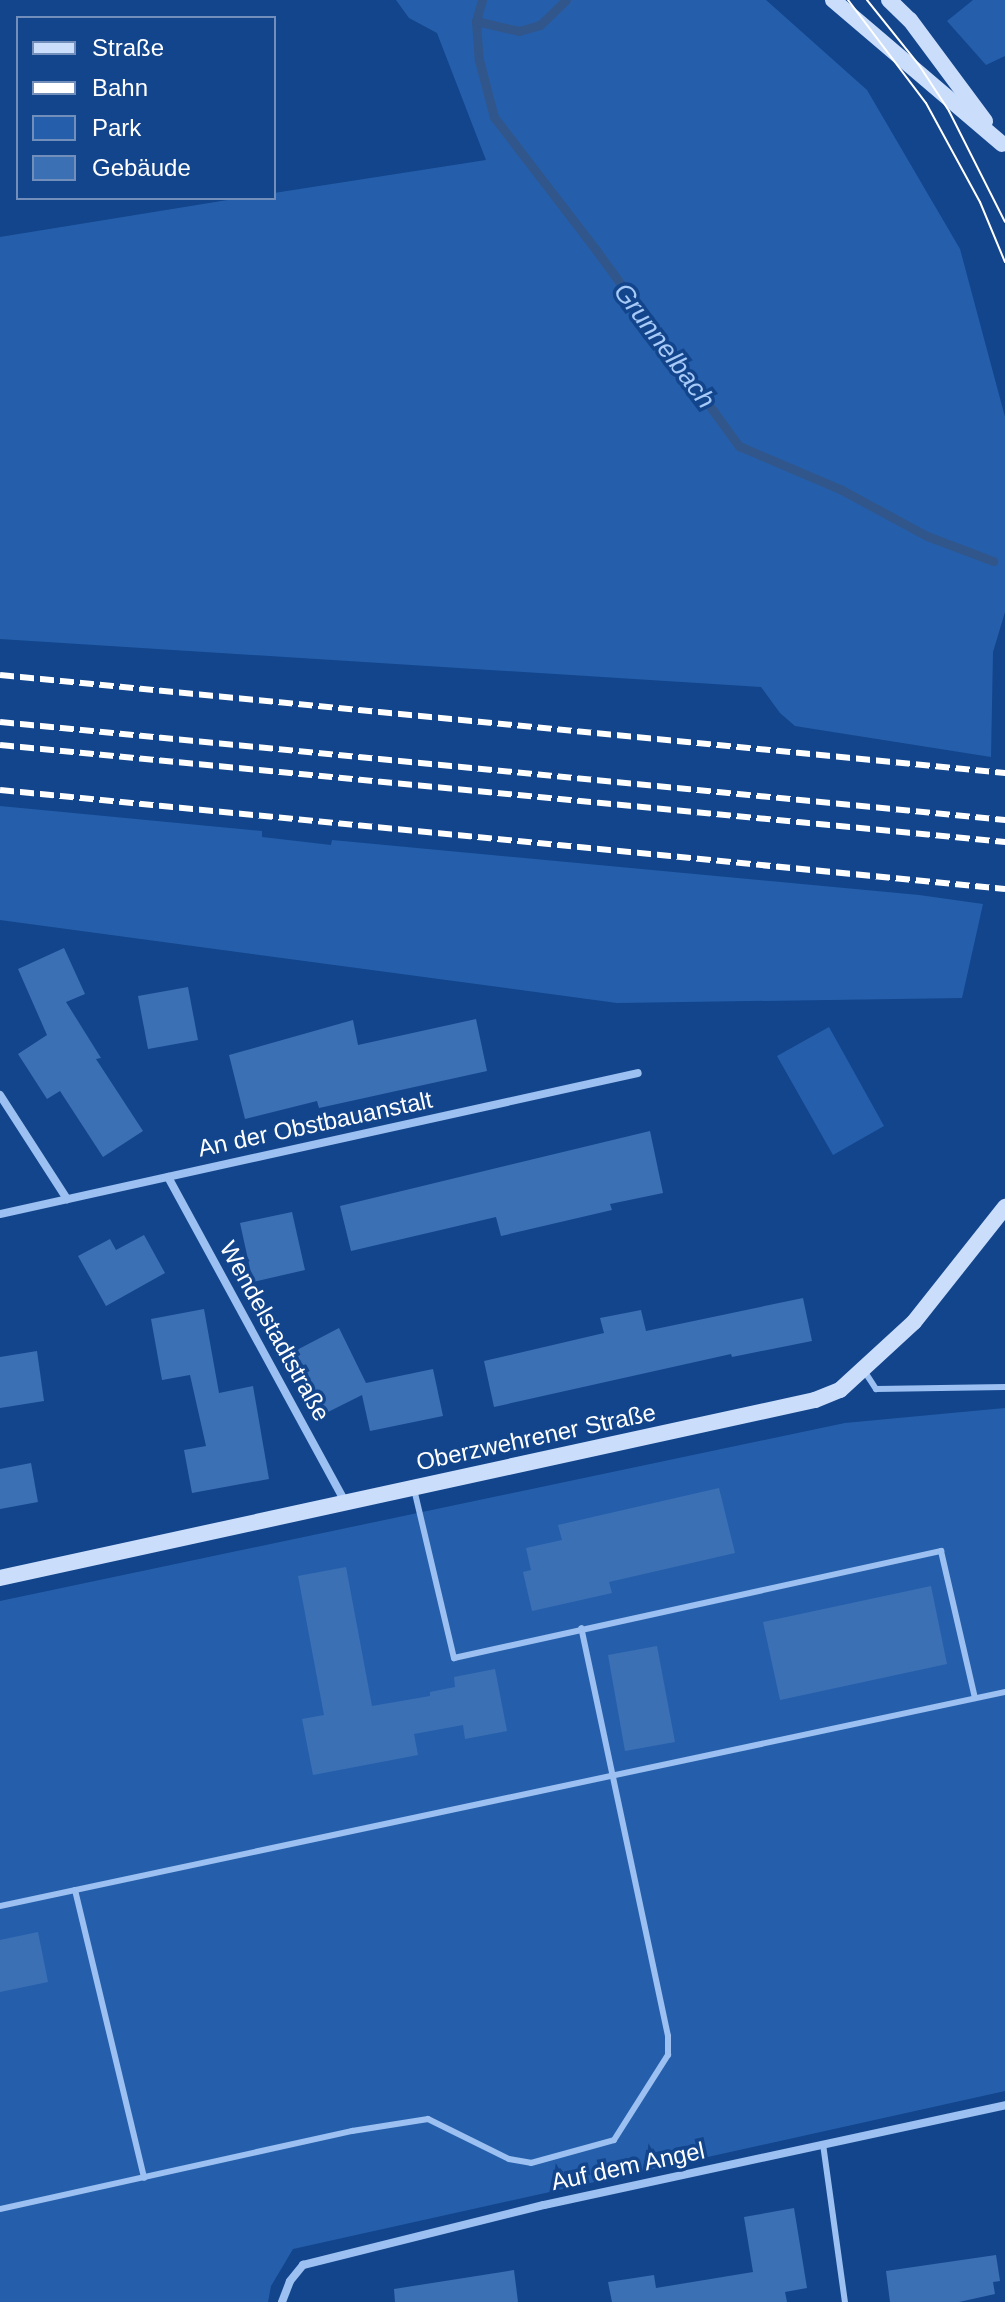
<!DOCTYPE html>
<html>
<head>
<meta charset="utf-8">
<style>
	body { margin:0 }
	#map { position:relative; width:1005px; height:2302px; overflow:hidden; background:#13458c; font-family:Arial,sans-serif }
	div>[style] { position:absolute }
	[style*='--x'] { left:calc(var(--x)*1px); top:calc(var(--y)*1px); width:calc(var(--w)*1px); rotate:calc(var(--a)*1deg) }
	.green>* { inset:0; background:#255fab }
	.stream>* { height:9px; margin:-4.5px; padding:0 4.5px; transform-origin:4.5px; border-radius:4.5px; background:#31568b }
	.building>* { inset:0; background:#3c70b5 }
	.lane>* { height:6px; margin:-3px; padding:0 3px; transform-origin:3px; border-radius:3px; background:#9bc0f1 }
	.street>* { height:8px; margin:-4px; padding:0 4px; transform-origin:4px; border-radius:4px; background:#9bc0f1 }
	.secondary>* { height:16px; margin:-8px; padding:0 8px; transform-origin:8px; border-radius:8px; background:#cadefb }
	.tram>* { height:2px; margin:-1px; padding:0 1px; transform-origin:1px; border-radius:1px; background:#fff }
	.rail>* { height:6px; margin-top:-3px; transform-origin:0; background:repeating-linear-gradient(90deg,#fff 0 14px,transparent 0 20px) }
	span { translate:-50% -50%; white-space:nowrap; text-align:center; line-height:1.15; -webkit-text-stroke:7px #13458c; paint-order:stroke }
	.street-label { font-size:24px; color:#fff }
	.water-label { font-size:26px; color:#a7caf8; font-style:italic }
	.legend { position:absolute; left:16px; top:16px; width:260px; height:184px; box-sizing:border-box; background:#13458c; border:2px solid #718fba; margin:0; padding:10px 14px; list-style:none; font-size:24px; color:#fff }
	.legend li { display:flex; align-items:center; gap:16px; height:40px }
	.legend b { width:40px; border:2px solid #718fba }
</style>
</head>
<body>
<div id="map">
	<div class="green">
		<i style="clip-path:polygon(396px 0,766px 0,867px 90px,960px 249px,1005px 417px,1005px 612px,993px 652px,991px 757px,795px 726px,780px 713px,761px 687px,0 639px,0 237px,240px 198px,274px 198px,274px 193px,486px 160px,437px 33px,409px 18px)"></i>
		<i style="clip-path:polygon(973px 0,1005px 0,1005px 56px,986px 65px,947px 21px)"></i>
		<i style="clip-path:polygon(0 806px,262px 831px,262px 837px,331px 845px,332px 840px,919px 895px,983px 904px,962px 998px,617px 1003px,0 920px)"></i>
		<i style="clip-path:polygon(829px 1027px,884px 1126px,833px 1155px,777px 1056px)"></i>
		<i style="clip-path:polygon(1005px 1408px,1005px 2091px,293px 2249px,271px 2286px,268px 2302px,0 2302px,0 1601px,845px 1423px)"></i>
	</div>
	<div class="stream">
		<i style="--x:482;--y:0;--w:22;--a:106"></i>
		<i style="--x:476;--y:21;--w:39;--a:86"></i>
		<i style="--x:479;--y:60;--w:59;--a:75.3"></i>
		<i style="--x:494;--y:117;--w:168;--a:52.5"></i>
		<i style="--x:596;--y:250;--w:243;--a:53.9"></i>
		<i style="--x:739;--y:446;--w:110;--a:23.1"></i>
		<i style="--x:840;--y:489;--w:99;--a:28.4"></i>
		<i style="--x:927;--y:536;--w:71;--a:20.7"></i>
		<i style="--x:476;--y:21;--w:44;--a:13.1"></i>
		<i style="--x:519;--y:31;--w:22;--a:-16"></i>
		<i style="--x:540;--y:25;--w:36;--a:-44"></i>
	</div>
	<div class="building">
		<i style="clip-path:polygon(64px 948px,85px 994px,66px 1002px,101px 1058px,96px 1059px,143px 1131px,103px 1157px,60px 1091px,47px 1099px,18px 1054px,47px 1035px,18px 969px)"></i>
		<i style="clip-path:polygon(188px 987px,198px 1040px,148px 1049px,138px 996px)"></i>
		<i style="clip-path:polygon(476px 1019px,487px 1071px,319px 1108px,317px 1101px,245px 1119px,229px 1055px,353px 1020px,358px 1045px)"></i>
		<i style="clip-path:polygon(650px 1131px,663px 1193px,610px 1204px,612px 1210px,501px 1236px,496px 1217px,351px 1251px,340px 1206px)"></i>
		<i style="clip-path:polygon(292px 1212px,305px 1270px,253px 1282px,240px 1223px)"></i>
		<i style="clip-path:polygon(144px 1235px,165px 1273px,106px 1306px,78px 1256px,110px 1239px,116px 1250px)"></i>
		<i style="clip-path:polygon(803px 1298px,812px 1341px,732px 1357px,731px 1354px,494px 1407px,484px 1361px,604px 1333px,600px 1318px,641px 1310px,646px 1331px)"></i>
		<i style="clip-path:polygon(204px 1309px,219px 1393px,253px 1386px,269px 1479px,192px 1493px,184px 1450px,206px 1446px,190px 1375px,162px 1380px,151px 1319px)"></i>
		<i style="clip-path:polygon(339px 1328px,366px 1383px,433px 1369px,443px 1416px,370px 1431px,362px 1395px,324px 1414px,293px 1352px)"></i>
		<i style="clip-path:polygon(37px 1351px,44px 1401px,0 1408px,0 1357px)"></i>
		<i style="clip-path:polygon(31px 1463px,38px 1502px,0 1509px,0 1469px)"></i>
		<i style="clip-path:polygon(719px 1488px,735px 1553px,609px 1582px,612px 1593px,532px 1611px,523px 1572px,531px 1570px,526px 1548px,562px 1540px,558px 1525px)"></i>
		<i style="clip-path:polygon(346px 1567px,372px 1706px,430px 1696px,430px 1692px,455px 1687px,454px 1677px,495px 1669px,507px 1731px,465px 1739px,463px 1725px,414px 1734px,418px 1755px,313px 1775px,302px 1719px,324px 1715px,298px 1576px)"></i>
		<i style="clip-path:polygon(931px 1586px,947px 1664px,780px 1700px,763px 1622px)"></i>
		<i style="clip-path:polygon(657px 1646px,675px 1742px,625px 1751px,608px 1655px)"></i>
		<i style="clip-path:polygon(38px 1932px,48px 1982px,0 1992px,0 1940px)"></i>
		<i style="clip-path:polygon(794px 2208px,807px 2288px,785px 2292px,787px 2302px,612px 2302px,608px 2282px,654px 2275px,656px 2288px,753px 2272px,744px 2217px)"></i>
		<i style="clip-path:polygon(996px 2255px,1000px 2281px,993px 2282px,995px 2294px,959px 2302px,890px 2302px,886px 2271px)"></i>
		<i style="clip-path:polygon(514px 2270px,518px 2302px,395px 2302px,394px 2289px)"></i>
	</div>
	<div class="lane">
		<i style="--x:863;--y:1369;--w:24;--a:57"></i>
		<i style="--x:876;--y:1389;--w:129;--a:-0.9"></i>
		<i style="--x:414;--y:1489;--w:174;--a:76.7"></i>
		<i style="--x:454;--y:1658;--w:499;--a:-12.4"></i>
		<i style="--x:941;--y:1551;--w:151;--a:77"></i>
		<i style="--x:75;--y:1890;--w:296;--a:76.5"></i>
		<i style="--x:0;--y:1906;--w:1028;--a:-12.02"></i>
		<i style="--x:823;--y:2144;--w:160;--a:82.1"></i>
		<i style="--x:0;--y:2209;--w:361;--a:-12.5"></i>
		<i style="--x:352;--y:2131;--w:77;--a:-9"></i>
		<i style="--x:428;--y:2119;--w:90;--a:26.3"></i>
		<i style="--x:509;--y:2159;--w:22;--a:10"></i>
		<i style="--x:531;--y:2163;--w:86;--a:-15.5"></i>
		<i style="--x:614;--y:2140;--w:101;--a:-57.6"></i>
		<i style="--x:668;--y:2055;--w:19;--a:-90"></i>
		<i style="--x:668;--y:2036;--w:417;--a:-102"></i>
	</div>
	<div class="street">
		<i style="--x:0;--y:1095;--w:124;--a:57.2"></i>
		<i style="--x:168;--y:1177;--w:371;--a:61.4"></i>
		<i style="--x:0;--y:1214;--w:653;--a:-12.46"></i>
		<i style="--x:282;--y:2302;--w:22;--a:-69"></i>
		<i style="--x:290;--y:2281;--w:21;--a:-51"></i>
		<i style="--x:303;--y:2265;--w:248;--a:-14"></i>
		<i style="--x:544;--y:2205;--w:472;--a:-12.2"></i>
	</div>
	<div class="secondary">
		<i style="--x:833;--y:0;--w:222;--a:40.4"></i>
		<i style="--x:889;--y:0;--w:29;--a:44"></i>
		<i style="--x:910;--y:20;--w:126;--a:53.4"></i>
		<i style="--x:0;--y:1578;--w:834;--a:-12.32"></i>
		<i style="--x:815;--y:1400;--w:27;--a:-22"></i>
		<i style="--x:840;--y:1390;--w:100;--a:-42.6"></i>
		<i style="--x:914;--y:1322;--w:147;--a:-51.6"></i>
	</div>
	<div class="tram">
		<i style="--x:848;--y:0;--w:129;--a:52.9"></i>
		<i style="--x:926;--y:103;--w:113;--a:61.4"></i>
		<i style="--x:980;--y:202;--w:65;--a:67.4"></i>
		<i style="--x:867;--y:0;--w:83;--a:51.3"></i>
		<i style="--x:919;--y:65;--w:55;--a:56.9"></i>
		<i style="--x:949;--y:111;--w:124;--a:63.2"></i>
	</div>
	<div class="rail">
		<i style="--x:0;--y:675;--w:1010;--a:5.57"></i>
		<i style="--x:0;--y:722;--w:1010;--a:5.57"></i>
		<i style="--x:0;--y:745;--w:1010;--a:5.51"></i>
		<i style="--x:0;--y:790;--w:1010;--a:5.63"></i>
	</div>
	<div class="street-label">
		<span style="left:315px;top:1124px;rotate:-12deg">An der Obstbauanstalt</span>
		<span style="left:275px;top:1331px;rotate:61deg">Wendelstadtstraße</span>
		<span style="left:536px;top:1437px;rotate:-12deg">Oberzwehrener Straße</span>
		<span style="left:628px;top:2166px;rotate:-12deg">Auf dem Angel</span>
	</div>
	<div class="water-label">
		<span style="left:664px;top:346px;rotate:53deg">Grunnelbach</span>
	</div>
	<ul class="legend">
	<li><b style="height:10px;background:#cadefb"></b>Straße</li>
	<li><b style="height:10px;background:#fff"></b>Bahn</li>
	<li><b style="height:22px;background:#255fab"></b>Park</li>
	<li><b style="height:22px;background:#3c70b5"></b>Gebäude</li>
	</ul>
</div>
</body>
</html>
